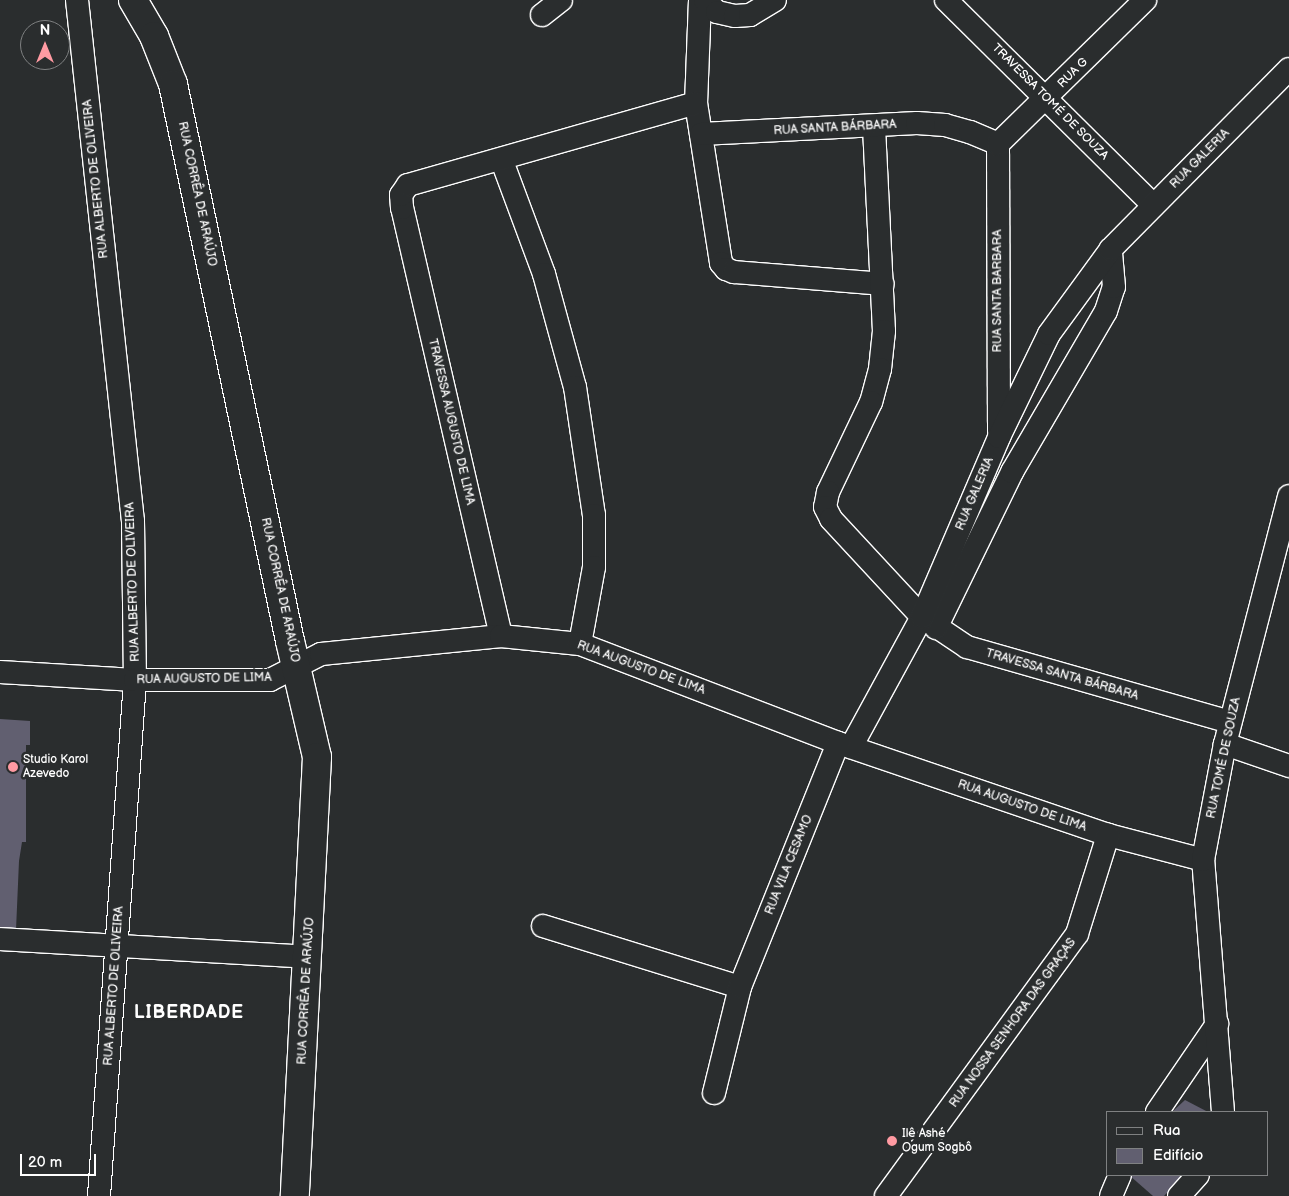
<!DOCTYPE html>
<html>
<head>
<meta charset="utf-8">
<style>
	body { margin:0 }
	#map { position:relative; width:1289px; height:1196px; overflow:hidden; background:#2a2d2e; font-family:"Balsamiq Sans",sans-serif }
	div>[style] { position:absolute }
	[style*='--x'] { left:calc(var(--x)*1px); top:calc(var(--y)*1px); width:calc(var(--w)*1px); rotate:calc(var(--a)*1deg) }
	.building>* { inset:0; background:#615f70 }
	.roads { filter:drop-shadow(1px 0 #fff) drop-shadow(-1px 0 #fff) drop-shadow(0 1px #fff) drop-shadow(0 -1px #fff) }
	.street>* { height:22px; margin:-11px; padding:0 11px; transform-origin:11px; border-radius:11px; background:#2a2d2e }
	.secondary>* { height:28px; margin:-14px; padding:0 14px; transform-origin:14px; border-radius:14px; background:#2a2d2e }
	.dots>* { width:14px; height:14px; translate:-50% -50%; box-sizing:border-box; border:2px solid #2a2d2e; border-radius:50% }
	span { translate:-50% -50%; white-space:nowrap; text-align:center; line-height:1.15; -webkit-text-stroke:5px #2a2d2e; paint-order:stroke }
	.street-label { font-size:12px; color:#fff }
	.poi-label { font-size:12px; color:#fff }
	.left { translate:0 -50%; text-align:left }
	.district-label { font-size:18px; color:#fff; font-weight:700; letter-spacing:1px }
	.legend { position:absolute; left:1106px; top:1111px; width:162px; height:65px; box-sizing:border-box; background:#2a2d2e; border:1px solid #7f8182; margin:0; padding:6px 9px; list-style:none; font-size:15px; color:#fff }
	.legend li { display:flex; align-items:center; gap:10px; height:25px }
	.legend b { width:25px; border:1px solid #7f8182 }
	.north { position:absolute; left:20px; top:20px; width:50px; height:50px; box-sizing:border-box; background:#2a2d2e; border:1px solid #7f8182; border-radius:50%; rotate:0deg; font-size:14px; font-weight:700; line-height:20px; text-align:center; color:#fff }
	.north::after { content:''; display:block; margin:auto; width:18px; height:22px; background:#ff9aa2; clip-path:polygon(50% 0,100% 100%,50% 72%,0 100%) }
	.scale { position:absolute; left:20px; top:1154px; width:76px; height:22px; box-sizing:border-box; border:2px solid #fff; border-top:0; padding-left:6px; font-size:15px; line-height:18px; white-space:nowrap; color:#fff; -webkit-text-stroke:4px #2a2d2e; paint-order:stroke }
</style>
</head>
<body>
<div id="map">
	<div class="building">
		<i style="clip-path:polygon(0 719px,30px 721px,30px 745px,26px 745px,26px 842px,22px 842px,19px 861px,16px 930px,0 929px)"></i>
		<i style="clip-path:polygon(1185px 1100px,1208px 1112px,1172px 1112px)"></i>
		<i style="clip-path:polygon(1129px 1175px,1184px 1175px,1164px 1196px,1153px 1196px)"></i>
	</div>
	<div class="roads">
		<div class="street">
			<i style="--x:77;--y:0;--w:524;--a:83.87"></i>
			<i style="--x:133;--y:521;--w:159;--a:89.3"></i>
			<i style="--x:135;--y:680;--w:517;--a:93.99"></i>
			<i style="--x:700;--y:0;--w:103;--a:92.2"></i>
			<i style="--x:696;--y:103;--w:162;--a:81.1"></i>
			<i style="--x:721;--y:263;--w:8;--a:50"></i>
			<i style="--x:726;--y:269;--w:9;--a:21"></i>
			<i style="--x:734;--y:272;--w:149;--a:4.6"></i>
			<i style="--x:705;--y:0;--w:17;--a:45"></i>
			<i style="--x:717;--y:12;--w:18;--a:13"></i>
			<i style="--x:735;--y:16;--w:15;--a:-4"></i>
			<i style="--x:750;--y:15;--w:29;--a:-31"></i>
			<i style="--x:946;--y:0;--w:291;--a:44.7"></i>
			<i style="--x:542;--y:15;--w:24;--a:-38"></i>
			<i style="--x:874;--y:127;--w:204;--a:87.2"></i>
			<i style="--x:884;--y:331;--w:38;--a:96"></i>
			<i style="--x:880;--y:369;--w:34;--a:105"></i>
			<i style="--x:871;--y:402;--w:100;--a:115.5"></i>
			<i style="--x:828;--y:492;--w:15;--a:101"></i>
			<i style="--x:825;--y:507;--w:13;--a:63"></i>
			<i style="--x:831;--y:519;--w:134;--a:47.1"></i>
			<i style="--x:922;--y:617;--w:54;--a:33.7"></i>
			<i style="--x:967;--y:647;--w:273;--a:15.9"></i>
			<i style="--x:701;--y:134;--w:216;--a:-2.9"></i>
			<i style="--x:917;--y:123;--w:28;--a:4"></i>
			<i style="--x:945;--y:125;--w:26;--a:16"></i>
			<i style="--x:970;--y:132;--w:30;--a:23"></i>
			<i style="--x:998;--y:144;--w:287;--a:89.8"></i>
			<i style="--x:998;--y:144;--w:206;--a:-44.4"></i>
			<i style="--x:502;--y:161;--w:121;--a:69.6"></i>
			<i style="--x:544;--y:274;--w:117;--a:74.7"></i>
			<i style="--x:575;--y:387;--w:129;--a:81.6"></i>
			<i style="--x:594;--y:515;--w:52;--a:90"></i>
			<i style="--x:594;--y:567;--w:78;--a:100.3"></i>
			<i style="--x:936;--y:628;--w:174;--a:-64"></i>
			<i style="--x:1012;--y:472;--w:186;--a:-59.7"></i>
			<i style="--x:1106;--y:311;--w:25;--a:-72"></i>
			<i style="--x:1114;--y:287;--w:38;--a:-95"></i>
			<i style="--x:501;--y:636;--w:439;--a:-103"></i>
			<i style="--x:402;--y:208;--w:13;--a:-94"></i>
			<i style="--x:401;--y:195;--w:12;--a:-55"></i>
			<i style="--x:408;--y:185;--w:299;--a:-15.9"></i>
			<i style="--x:0;--y:672;--w:135;--a:3.4"></i>
			<i style="--x:135;--y:680;--w:135;--a:0"></i>
			<i style="--x:270;--y:680;--w:57;--a:-27"></i>
			<i style="--x:321;--y:654;--w:181;--a:-5.7"></i>
			<i style="--x:501;--y:636;--w:79;--a:5.8"></i>
			<i style="--x:580;--y:644;--w:276;--a:21"></i>
			<i style="--x:838;--y:743;--w:285;--a:18.8"></i>
			<i style="--x:1108;--y:835;--w:98;--a:14.7"></i>
			<i style="--x:1225;--y:744;--w:68;--a:19"></i>
			<i style="--x:851;--y:747;--w:148;--a:-61.4"></i>
			<i style="--x:922;--y:617;--w:196;--a:-66.8"></i>
			<i style="--x:999;--y:437;--w:114;--a:-64.1"></i>
			<i style="--x:1049;--y:334;--w:105;--a:-53.9"></i>
			<i style="--x:1111;--y:249;--w:253;--a:-45.3"></i>
			<i style="--x:543;--y:926;--w:206;--a:17.2"></i>
			<i style="--x:0;--y:939;--w:309;--a:3.3"></i>
			<i style="--x:714;--y:1093;--w:109;--a:-76.2"></i>
			<i style="--x:740;--y:987;--w:263;--a:-68.1"></i>
			<i style="--x:1157;--y:1112;--w:107;--a:-55.7"></i>
			<i style="--x:1223;--y:1112;--w:253;--a:-94.5"></i>
			<i style="--x:1203;--y:860;--w:118;--a:-79.3"></i>
			<i style="--x:1225;--y:744;--w:256;--a:-75.5"></i>
			<i style="--x:886;--y:1196;--w:324;--a:-53.9"></i>
			<i style="--x:1077;--y:934;--w:104;--a:-72.6"></i>
			<i style="--x:1111;--y:1196;--w:23;--a:-67"></i>
			<i style="--x:1179;--y:1196;--w:28;--a:-48"></i>
		</div>
		<div class="secondary">
			<i style="--x:133;--y:0;--w:42;--a:59.7"></i>
			<i style="--x:154;--y:36;--w:52;--a:68.4"></i>
			<i style="--x:173;--y:84;--w:569;--a:78.14"></i>
			<i style="--x:290;--y:641;--w:119;--a:76.9"></i>
			<i style="--x:317;--y:757;--w:440;--a:92.9"></i>
		</div>
	</div>
	<div class="dots">
		<i style="left:13px;top:767px;background:#ff9aa2"></i>
		<i style="left:892px;top:1141px;background:#ff9aa2"></i>
	</div>
	<div class="street-label">
		<span style="left:1073px;top:73px;rotate:-45deg">RUA G</span>
		<span style="left:1050px;top:102px;rotate:45deg">TRAVESSA TOMÉ DE SOUZA</span>
		<span style="left:835px;top:128px;rotate:-3deg">RUA SANTA BÁRBARA</span>
		<span style="left:1200px;top:159px;rotate:-45deg">RUA GALERIA</span>
		<span style="left:96px;top:179px;rotate:-96deg">RUA ALBERTO DE OLIVEIRA</span>
		<span style="left:197px;top:194px;rotate:78deg">RUA CORRÊA DE ARAÚJO</span>
		<span style="left:998px;top:291px;rotate:-90deg">RUA SANTA BARBARA</span>
		<span style="left:451px;top:422px;rotate:77deg">TRAVESSA AUGUSTO DE LIMA</span>
		<span style="left:975px;top:494px;rotate:-67deg">RUA GALERIA</span>
		<span style="left:133px;top:582px;rotate:-92deg">RUA ALBERTO DE OLIVEIRA</span>
		<span style="left:280px;top:590px;rotate:78deg">RUA CORRÊA DE ARAÚJO</span>
		<span style="left:641px;top:668px;rotate:20deg">RUA AUGUSTO DE LIMA</span>
		<span style="left:1062px;top:675px;rotate:16deg">TRAVESSA SANTA BÁRBARA</span>
		<span style="left:204px;top:679px;rotate:-1deg">RUA AUGUSTO DE LIMA</span>
		<span style="left:1224px;top:758px;rotate:-78deg">RUA TOMÉ DE SOUZA</span>
		<span style="left:1022px;top:806px;rotate:19deg">RUA AUGUSTO DE LIMA</span>
		<span style="left:789px;top:865px;rotate:-68deg">RUA VILA CESAMO</span>
		<span style="left:114px;top:986px;rotate:-86deg">RUA ALBERTO DE OLIVEIRA</span>
		<span style="left:306px;top:991px;rotate:-87deg">RUA CORRÊA DE ARAÚJO</span>
		<span style="left:1013px;top:1023px;rotate:-54deg">RUA NOSSA SENHORA DAS GRAÇAS</span>
	</div>
	<div class="poi-label">
		<span class="left" style="left:23px;top:767px">Studio Karol<br>Azevedo</span>
		<span class="left" style="left:902px;top:1141px">Ilê Ashé<br>Ogum Sogbô</span>
	</div>
	<div class="district-label">
		<span style="left:189px;top:1013px">LIBERDADE</span>
	</div>
	<ul class="legend">
	<li><b style="height:6px;background:#2a2d2e"></b>Rua</li>
	<li><b style="height:14px;background:#615f70"></b>Edifício</li>
	</ul>
	<div class="north">N</div>
	<div class="scale">20 m</div>
</div>
</body>
</html>
